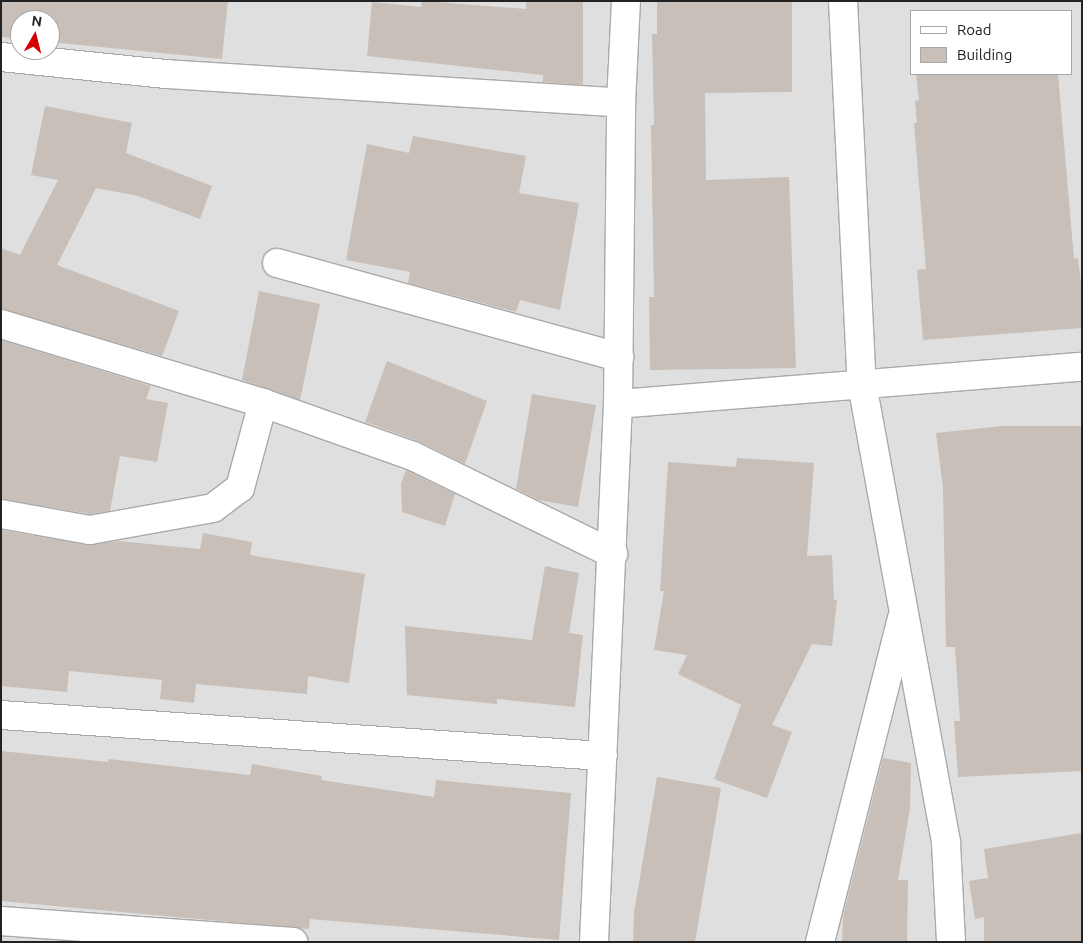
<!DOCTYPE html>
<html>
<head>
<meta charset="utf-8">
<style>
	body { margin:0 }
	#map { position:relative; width:1083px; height:943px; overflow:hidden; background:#f2efe9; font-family:Ubuntu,sans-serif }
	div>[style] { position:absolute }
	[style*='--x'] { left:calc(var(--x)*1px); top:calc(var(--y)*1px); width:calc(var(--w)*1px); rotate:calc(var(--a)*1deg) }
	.residential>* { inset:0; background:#e0dfdf }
	.building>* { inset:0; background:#c7bfb8 }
	.roads { filter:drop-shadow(1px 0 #a9a9a9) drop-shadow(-1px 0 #a9a9a9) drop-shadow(0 1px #a9a9a9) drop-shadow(0 -1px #a9a9a9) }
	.minor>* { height:28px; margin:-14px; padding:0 14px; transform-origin:14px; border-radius:14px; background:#fff }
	span { translate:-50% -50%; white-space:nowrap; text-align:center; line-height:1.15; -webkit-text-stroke:4.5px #fff; paint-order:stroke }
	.frame { position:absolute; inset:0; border:2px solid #222; pointer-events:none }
	.legend { position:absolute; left:910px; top:10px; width:162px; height:65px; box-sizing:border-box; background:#fff; border:1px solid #a7a7a7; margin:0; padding:6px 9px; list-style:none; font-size:15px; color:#222 }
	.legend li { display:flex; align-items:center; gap:10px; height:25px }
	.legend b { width:25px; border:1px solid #a7a7a7 }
	.north { position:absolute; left:10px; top:10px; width:50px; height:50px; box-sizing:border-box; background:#fff; border:1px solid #a7a7a7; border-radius:50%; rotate:8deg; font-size:14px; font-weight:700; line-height:20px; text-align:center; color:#222 }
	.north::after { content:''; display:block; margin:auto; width:18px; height:22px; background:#d40000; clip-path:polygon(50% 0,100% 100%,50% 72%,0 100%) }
</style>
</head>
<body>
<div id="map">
	<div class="residential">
		<i style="clip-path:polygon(evenodd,1px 1px,1082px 1px,1082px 942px,1px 942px,1px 1px,912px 11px,1072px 11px,1072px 74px,912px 74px,912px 11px,1px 1px,20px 20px,50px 20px,50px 50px,20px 50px,20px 20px)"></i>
	</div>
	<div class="building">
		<i style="clip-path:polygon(1px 1px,228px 1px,222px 59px,50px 42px,50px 20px,20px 20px,20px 39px,1px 37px)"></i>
		<i style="clip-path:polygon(422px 1px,526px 9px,526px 1px,583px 1px,583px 85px,543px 82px,543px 75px,367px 56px,372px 2px,421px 7px)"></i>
		<i style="clip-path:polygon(657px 1px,792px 1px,792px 92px,705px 93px,706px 180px,789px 177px,796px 368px,650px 370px,649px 297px,654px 297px,651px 125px,654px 125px,652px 34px,657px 34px)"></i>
		<i style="clip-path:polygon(916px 74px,1058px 74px,1074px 259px,1078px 258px,1082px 293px,1082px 328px,923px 340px,917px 270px,926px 269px,914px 123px,917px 123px,915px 101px,919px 100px)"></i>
		<i style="clip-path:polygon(45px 106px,132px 123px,126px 153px,212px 186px,200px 219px,138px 196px,96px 188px,57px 265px,179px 311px,162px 356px,1px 309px,1px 248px,20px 255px,58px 180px,31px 175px)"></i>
		<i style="clip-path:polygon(413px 136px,526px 156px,519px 193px,579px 203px,560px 310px,520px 300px,516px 312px,408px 283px,410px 272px,346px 260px,367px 144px,409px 153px)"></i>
		<i style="clip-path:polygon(259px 291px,320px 304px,300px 400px,242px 380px)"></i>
		<i style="clip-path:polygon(1px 340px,151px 386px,146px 399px,168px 403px,157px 462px,120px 456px,110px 511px,90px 514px,1px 499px)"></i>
		<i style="clip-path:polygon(387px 361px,487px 401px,465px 464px,418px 441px,365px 422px)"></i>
		<i style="clip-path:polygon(532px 394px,596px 405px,578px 507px,539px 500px,516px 489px)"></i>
		<i style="clip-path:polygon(1002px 426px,1082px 426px,1082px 771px,958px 777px,954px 721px,960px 721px,955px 647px,946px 647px,943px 488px,936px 433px)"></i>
		<i style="clip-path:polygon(737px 458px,814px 463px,807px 556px,832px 555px,834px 600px,837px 600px,832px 646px,812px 644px,772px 725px,792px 732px,767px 798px,714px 779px,741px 705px,678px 674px,687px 655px,654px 650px,664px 591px,660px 591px,668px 462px,736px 467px)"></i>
		<i style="clip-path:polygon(406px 470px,455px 494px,445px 526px,402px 512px,401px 483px)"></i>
		<i style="clip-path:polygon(1px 530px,88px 545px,119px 541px,200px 549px,203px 533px,252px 542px,250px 555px,365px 574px,349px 683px,308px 676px,307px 694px,196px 684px,194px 703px,160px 699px,162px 680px,69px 671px,67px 692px,1px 686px)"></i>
		<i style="clip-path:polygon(545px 566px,579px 573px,569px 633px,583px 635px,575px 707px,497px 699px,497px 704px,407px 695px,405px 626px,532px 640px)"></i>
		<i style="clip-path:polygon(1px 751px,108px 762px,109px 759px,250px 775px,252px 764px,322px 776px,321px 780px,434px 797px,436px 780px,571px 793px,559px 940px,310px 919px,309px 929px,1px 901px)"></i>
		<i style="clip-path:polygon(883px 758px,911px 763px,910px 808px,898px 880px,908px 880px,907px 942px,842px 942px,843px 916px)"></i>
		<i style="clip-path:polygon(657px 777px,721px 788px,695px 942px,633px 942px,634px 912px)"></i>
		<i style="clip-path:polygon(1082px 833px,1082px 942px,984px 942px,984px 917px,975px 919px,969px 881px,988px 878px,984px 849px)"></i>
	</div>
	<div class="roads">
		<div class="minor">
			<i style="--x:843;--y:1;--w:383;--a:87.2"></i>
			<i style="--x:862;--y:384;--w:467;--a:79.6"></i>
			<i style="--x:946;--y:843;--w:99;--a:87.1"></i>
			<i style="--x:1;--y:57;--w:166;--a:5.9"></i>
			<i style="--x:166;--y:74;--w:456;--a:3.6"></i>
			<i style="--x:277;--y:263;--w:355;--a:15.4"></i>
			<i style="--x:1;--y:324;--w:274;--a:16.8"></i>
			<i style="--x:263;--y:403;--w:159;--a:19.5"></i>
			<i style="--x:413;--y:456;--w:223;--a:26.1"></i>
			<i style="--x:618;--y:404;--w:465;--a:-4.6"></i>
			<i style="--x:1;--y:514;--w:90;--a:10.2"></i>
			<i style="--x:90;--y:530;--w:125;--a:-10.1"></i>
			<i style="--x:213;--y:508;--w:34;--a:-37"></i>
			<i style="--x:240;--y:488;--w:88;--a:-74.9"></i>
			<i style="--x:1;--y:715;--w:603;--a:3.9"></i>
			<i style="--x:1;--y:921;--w:293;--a:4.1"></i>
			<i style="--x:594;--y:942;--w:539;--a:-87.45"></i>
			<i style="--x:618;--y:404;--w:301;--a:-89.4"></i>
			<i style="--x:621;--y:103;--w:102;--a:-87.2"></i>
			<i style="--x:820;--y:942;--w:334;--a:-75.8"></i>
		</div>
	</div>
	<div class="frame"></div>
	<ul class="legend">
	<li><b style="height:6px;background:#fff"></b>Road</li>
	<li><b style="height:14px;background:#c7bfb8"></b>Building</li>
	</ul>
	<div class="north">N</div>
</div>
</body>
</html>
